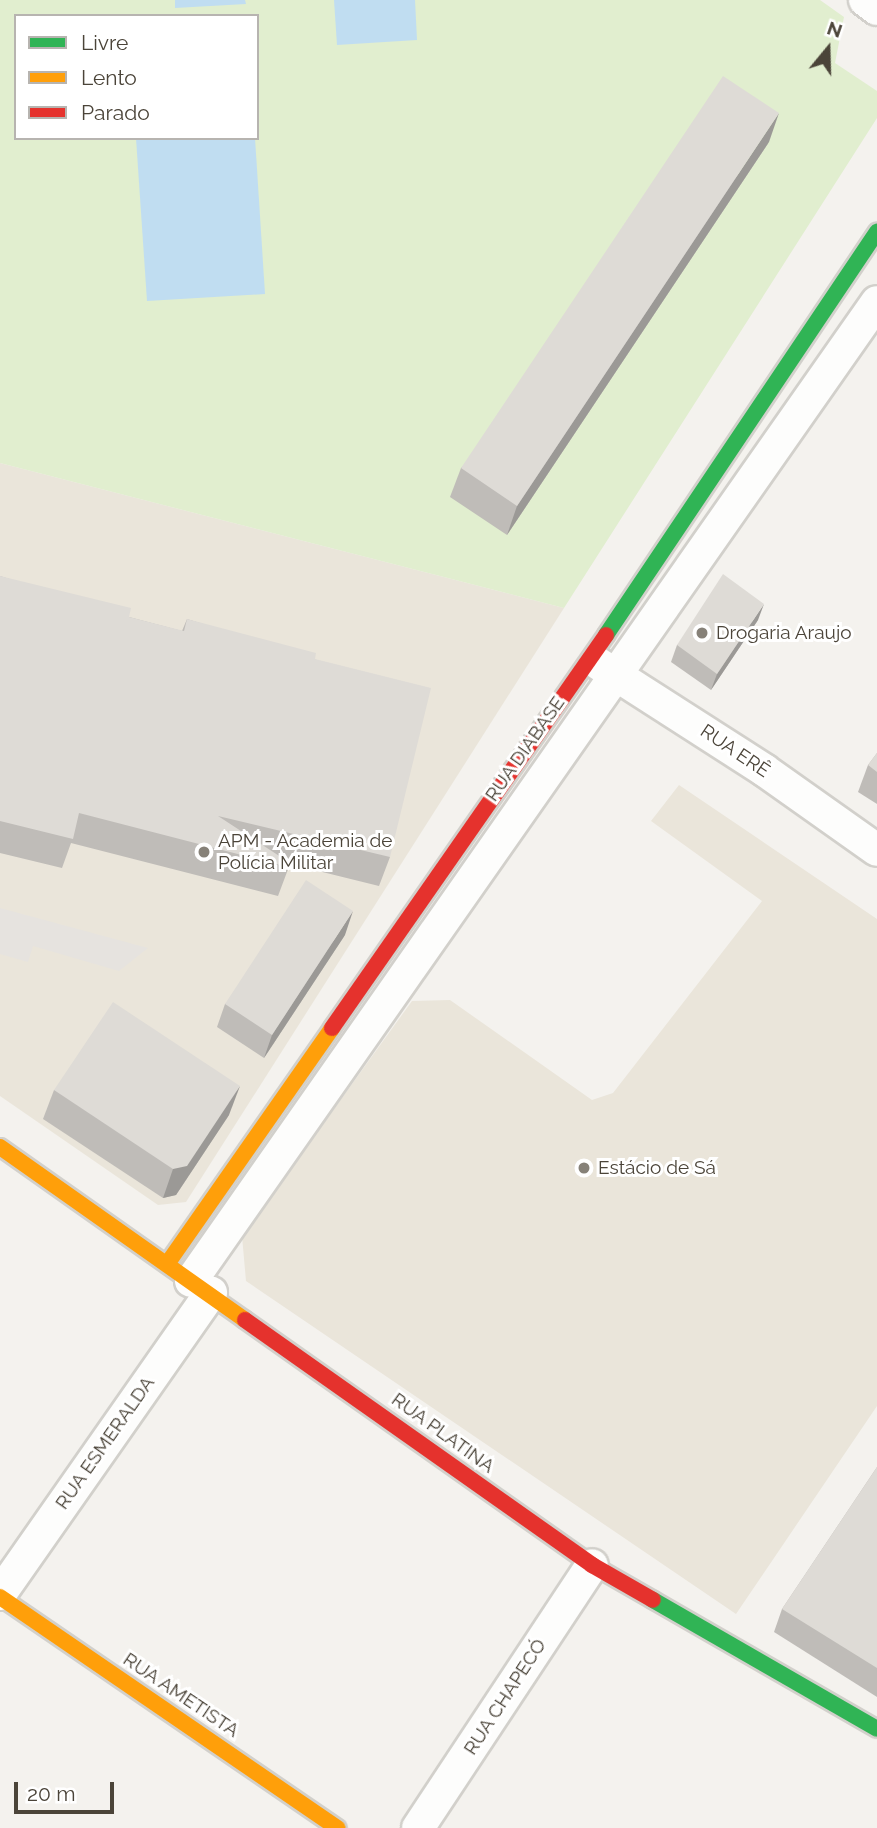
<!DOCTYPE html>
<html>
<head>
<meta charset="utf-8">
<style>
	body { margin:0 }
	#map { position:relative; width:877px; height:1828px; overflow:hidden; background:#f4f2ee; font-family:Raleway,sans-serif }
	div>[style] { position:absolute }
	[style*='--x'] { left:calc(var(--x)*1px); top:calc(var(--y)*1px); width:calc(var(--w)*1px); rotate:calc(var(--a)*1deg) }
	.education>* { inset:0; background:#eae5da }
	.green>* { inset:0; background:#e1eecf }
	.parking>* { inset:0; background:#e6e3df }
	.water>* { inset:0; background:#c0ddf1 }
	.roads { filter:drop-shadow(2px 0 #d2d0cb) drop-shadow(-2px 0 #d2d0cb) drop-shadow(0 2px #d2d0cb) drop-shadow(0 -2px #d2d0cb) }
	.street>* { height:32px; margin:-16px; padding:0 16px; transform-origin:16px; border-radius:16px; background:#fdfdfc }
	.fast>* { height:16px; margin:-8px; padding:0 8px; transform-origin:8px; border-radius:8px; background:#30b455 }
	.slow>* { height:16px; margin:-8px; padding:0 8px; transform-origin:8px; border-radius:8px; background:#ff9f0a }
	.jam>* { height:16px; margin:-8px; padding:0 8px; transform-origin:8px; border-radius:8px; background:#e5322d }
	.wall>* { inset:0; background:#bfbcb8 }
	.shaded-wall>* { inset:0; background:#9b9996 }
	.building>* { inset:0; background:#dedbd6 }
	.dots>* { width:19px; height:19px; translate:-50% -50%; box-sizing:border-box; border:4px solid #fff; border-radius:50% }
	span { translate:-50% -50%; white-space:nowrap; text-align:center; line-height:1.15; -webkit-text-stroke:6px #fff; paint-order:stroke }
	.poi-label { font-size:19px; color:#4b4439 }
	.left { translate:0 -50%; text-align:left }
	.street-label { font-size:19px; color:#4b4439 }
	.legend { position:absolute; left:14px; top:14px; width:245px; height:126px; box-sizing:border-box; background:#fff; border:2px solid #b7b4b0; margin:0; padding:9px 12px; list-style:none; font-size:21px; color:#4b4439 }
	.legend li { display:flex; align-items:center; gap:14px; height:35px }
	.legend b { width:35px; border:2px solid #b7b4b0 }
	.north { position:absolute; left:793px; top:14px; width:70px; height:70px; -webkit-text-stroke:5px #fff; paint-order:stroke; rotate:19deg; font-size:19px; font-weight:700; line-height:28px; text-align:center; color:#4b4439 }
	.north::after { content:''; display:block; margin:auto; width:24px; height:32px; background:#4b4439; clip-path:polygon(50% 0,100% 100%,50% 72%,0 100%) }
	.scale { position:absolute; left:14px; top:1782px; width:100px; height:32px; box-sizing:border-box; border:4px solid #4b4439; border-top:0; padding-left:9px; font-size:21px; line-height:24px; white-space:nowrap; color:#4b4439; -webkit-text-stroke:5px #fff; paint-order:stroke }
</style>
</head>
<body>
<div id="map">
	<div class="education">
		<i style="clip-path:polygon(0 463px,564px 608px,186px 1202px,158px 1205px,0 1096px)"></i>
		<i style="clip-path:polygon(679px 785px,877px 919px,877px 1406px,736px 1614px,246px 1281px,242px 1236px,412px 1001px,450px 1000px,592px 1100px,613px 1093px,762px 901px,651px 821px)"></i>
	</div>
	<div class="green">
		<i style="clip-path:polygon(evenodd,0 0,820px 0,844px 17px,835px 63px,877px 91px,877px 118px,564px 608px,0 463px,0 0,16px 16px,257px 16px,257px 138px,16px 138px,16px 16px)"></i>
	</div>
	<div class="parking">
		<i style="clip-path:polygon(0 908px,148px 948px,119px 971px,33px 946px,28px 962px,0 954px)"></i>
	</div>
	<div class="water">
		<i style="clip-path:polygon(175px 0,245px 0,246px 4px,175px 8px)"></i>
		<i style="clip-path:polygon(334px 0,415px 0,417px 40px,337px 45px)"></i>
		<i style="clip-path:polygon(136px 138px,255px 138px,265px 294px,147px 301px)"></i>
	</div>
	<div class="roads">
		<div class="street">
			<i style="--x:865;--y:0;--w:15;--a:37"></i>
			<i style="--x:599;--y:664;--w:196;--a:32.7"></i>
			<i style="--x:764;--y:770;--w:138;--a:35.3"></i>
			<i style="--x:191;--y:1281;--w:1195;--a:-54.98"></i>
			<i style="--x:0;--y:1594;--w:368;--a:-55"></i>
			<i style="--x:418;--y:1828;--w:315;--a:-56.5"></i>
		</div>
		<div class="fast">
			<i style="--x:606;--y:635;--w:486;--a:-56.1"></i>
			<i style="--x:653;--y:1600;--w:258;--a:29.9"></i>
		</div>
		<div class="slow">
			<i style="--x:0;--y:1147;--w:300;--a:35.2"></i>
			<i style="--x:167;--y:1264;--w:288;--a:-55"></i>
			<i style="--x:0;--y:1597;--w:409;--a:34.4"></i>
		</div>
		<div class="jam">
			<i style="--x:332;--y:1028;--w:479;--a:-55.1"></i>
			<i style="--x:245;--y:1320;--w:425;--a:35.2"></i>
			<i style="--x:592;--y:1565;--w:70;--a:29.8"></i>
		</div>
	</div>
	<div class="wall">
		<i style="clip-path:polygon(769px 142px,507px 535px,450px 497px,461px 468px)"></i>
		<i style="clip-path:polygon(0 576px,129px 617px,182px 631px,187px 619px,315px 659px,390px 857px,379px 886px,290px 864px,278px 896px,71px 843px,62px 868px,0 853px)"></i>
		<i style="clip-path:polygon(758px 620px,711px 690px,671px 662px,677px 645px)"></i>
		<i style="clip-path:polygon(877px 753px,877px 804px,858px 792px,868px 765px)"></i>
		<i style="clip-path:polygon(345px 935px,264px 1058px,217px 1027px,225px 1004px)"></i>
		<i style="clip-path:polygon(54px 1090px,229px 1115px,176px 1195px,163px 1198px,43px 1119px)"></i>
		<i style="clip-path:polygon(877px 1467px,877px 1697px,774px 1632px,782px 1609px)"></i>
	</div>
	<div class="shaded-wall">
		<i style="clip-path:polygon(779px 113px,769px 142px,507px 535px,517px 506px)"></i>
		<i style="clip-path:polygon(764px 604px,758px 620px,711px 690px,717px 674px)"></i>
		<i style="clip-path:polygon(353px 911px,345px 935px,264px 1058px,272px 1035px)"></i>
		<i style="clip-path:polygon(240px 1086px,229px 1115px,176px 1195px,163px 1198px,173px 1169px)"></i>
	</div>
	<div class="building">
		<i style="clip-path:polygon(723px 76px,779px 113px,517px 506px,461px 468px)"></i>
		<i style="clip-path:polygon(723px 574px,764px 604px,717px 674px,677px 645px)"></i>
		<i style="clip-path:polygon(0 576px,131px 608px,129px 617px,184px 631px,187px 619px,316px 653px,315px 659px,431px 688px,390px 857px,218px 816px,290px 863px,288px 867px,79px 813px,73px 839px,0 821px)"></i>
		<i style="clip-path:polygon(877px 753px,877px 772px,868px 765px)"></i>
		<i style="clip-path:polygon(306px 880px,353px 911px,272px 1035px,225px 1004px)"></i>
		<i style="clip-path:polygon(113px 1002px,240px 1086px,187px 1166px,173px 1169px,54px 1090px)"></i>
		<i style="clip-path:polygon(877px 1467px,877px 1668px,782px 1609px)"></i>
	</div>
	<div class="dots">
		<i style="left:702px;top:633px;background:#868178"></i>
		<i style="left:204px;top:852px;background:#868178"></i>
		<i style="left:584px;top:1168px;background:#868178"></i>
	</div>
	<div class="poi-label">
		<span class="left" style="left:716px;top:633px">Drogaria Araujo</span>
		<span class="left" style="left:218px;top:852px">APM - Academia de<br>Polícia Militar</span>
		<span class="left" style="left:598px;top:1168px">Estácio de Sá</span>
	</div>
	<div class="street-label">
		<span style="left:525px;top:749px;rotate:-55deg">RUA DIABASE</span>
		<span style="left:735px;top:751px;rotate:34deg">RUA ERÊ</span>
		<span style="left:443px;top:1433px;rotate:36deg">RUA PLATINA</span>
		<span style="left:105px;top:1443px;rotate:-55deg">RUA ESMERALDA</span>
		<span style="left:181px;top:1695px;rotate:34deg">RUA AMETISTA</span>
		<span style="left:505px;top:1697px;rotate:-57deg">RUA CHAPECÓ</span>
	</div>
	<ul class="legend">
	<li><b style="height:9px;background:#30b455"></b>Livre</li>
	<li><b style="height:9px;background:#ff9f0a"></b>Lento</li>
	<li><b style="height:9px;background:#e5322d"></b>Parado</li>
	</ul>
	<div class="north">N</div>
	<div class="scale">20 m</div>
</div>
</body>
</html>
